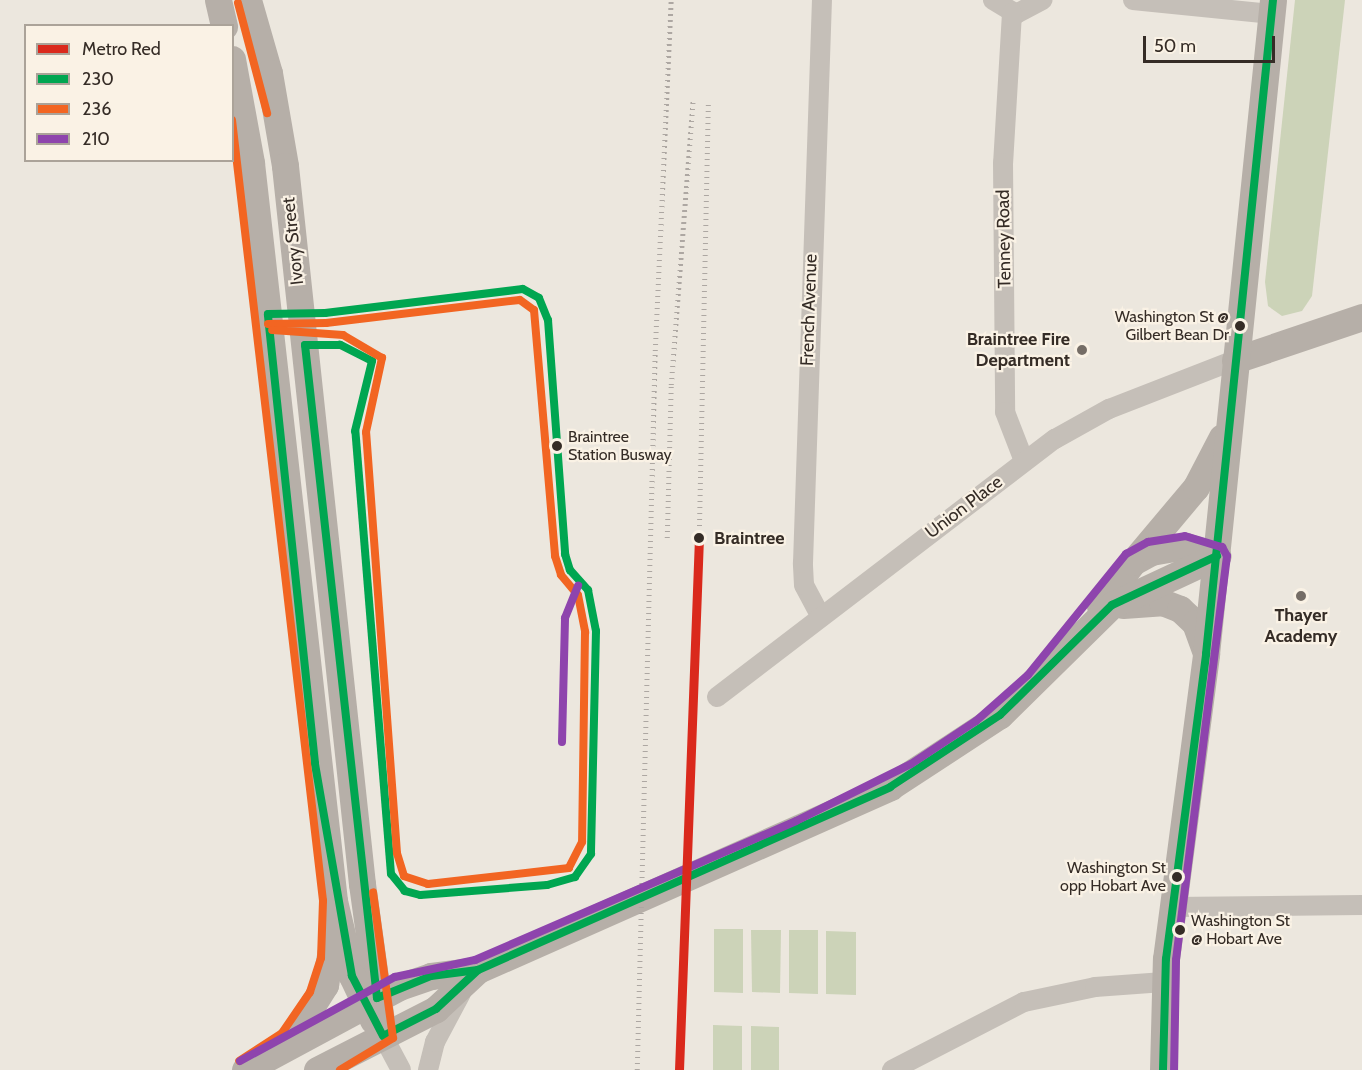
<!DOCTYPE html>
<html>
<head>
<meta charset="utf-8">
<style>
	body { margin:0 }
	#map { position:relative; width:1362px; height:1070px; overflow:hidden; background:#ece7de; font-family:Cabin,sans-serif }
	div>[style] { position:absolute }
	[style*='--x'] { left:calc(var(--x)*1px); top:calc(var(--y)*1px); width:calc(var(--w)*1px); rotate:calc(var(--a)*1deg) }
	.green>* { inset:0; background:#ccd3b8 }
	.street>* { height:20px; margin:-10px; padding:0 10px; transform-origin:10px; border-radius:10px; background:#c5bfb8 }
	.secondary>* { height:27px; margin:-13.5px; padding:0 13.5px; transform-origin:13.5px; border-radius:13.5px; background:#b6afa8 }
	.rail>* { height:4.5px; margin-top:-2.25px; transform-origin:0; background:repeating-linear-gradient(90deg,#ada7a2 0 1.5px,transparent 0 6px) }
	.bus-1>* { height:8px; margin:-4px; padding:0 4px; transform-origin:4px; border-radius:4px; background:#00a651 }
	.bus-2>* { height:8px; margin:-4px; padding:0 4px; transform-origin:4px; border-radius:4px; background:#f26522 }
	.bus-3>* { height:8px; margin:-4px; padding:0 4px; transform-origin:4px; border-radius:4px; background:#8e44ad }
	.metro-1>* { height:9px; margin:-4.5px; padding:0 4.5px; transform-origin:4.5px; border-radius:4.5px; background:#da291c }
	.dots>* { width:16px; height:16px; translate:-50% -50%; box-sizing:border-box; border:3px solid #faf2e5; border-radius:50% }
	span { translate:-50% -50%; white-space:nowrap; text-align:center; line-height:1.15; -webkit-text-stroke:4.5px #faf2e5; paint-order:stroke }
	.bus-label { font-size:16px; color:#352c26 }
	.right { translate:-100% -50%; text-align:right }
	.left { translate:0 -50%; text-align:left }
	.street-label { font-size:18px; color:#352c26 }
	.poi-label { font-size:18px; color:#352c26; font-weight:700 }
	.stop-label { font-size:18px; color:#352c26; font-weight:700 }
	.legend { position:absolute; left:24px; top:24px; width:210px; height:138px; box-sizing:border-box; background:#faf2e5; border:2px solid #aba399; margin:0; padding:8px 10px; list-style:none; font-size:18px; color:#352c26 }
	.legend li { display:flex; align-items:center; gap:12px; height:30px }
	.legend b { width:30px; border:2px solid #aba399 }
	.scale { position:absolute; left:1143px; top:36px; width:132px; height:27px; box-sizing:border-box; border:3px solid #352c26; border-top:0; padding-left:8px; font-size:18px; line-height:21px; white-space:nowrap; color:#352c26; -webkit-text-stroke:4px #faf2e5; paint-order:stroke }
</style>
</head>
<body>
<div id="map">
	<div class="green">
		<i style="clip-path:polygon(1295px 0,1345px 0,1312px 296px,1302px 311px,1282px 316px,1268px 306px,1265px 282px)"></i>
		<i style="clip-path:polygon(714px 929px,743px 929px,743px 993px,714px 992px)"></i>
		<i style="clip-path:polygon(751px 930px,781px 930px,780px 993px,752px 992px)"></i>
		<i style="clip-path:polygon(789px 930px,818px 930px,818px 994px,789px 993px)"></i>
		<i style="clip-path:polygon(826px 931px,856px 932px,856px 995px,826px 994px)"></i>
		<i style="clip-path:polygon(713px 1025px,742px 1026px,742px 1070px,713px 1070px)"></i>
		<i style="clip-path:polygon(751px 1026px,779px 1027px,779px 1070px,751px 1070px)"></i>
	</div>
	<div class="street">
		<i style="--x:993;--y:0;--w:27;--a:31"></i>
		<i style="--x:1016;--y:14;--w:30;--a:-28"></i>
		<i style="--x:1133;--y:0;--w:140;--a:5.8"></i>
		<i style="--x:1012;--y:13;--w:150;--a:93.4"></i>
		<i style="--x:1003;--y:163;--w:249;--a:89.5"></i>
		<i style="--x:1005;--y:412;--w:53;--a:68.8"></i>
		<i style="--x:821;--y:617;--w:36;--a:-118"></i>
		<i style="--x:804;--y:585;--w:22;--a:-93"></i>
		<i style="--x:803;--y:563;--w:563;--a:-88.07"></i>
		<i style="--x:717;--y:697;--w:425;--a:-37.4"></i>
		<i style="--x:1055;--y:439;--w:62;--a:-29.1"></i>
		<i style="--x:1109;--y:409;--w:135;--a:-21.3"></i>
		<i style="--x:1172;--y:907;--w:190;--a:-0.6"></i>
		<i style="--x:383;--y:1036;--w:38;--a:62"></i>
		<i style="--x:428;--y:1070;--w:29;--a:-76"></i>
		<i style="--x:435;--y:1042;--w:55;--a:-62"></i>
		<i style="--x:892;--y:1070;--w:148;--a:-27.3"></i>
		<i style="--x:1024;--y:1002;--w:73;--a:-11.9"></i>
		<i style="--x:1095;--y:987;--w:69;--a:-4.1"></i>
	</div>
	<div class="secondary">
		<i style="--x:218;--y:0;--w:27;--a:77"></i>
		<i style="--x:248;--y:0;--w:76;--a:74"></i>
		<i style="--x:269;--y:73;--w:94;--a:80.2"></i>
		<i style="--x:285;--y:166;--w:722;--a:83.88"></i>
		<i style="--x:362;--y:884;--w:153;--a:82.1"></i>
		<i style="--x:232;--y:59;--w:106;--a:79.6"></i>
		<i style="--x:251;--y:163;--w:743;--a:83.58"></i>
		<i style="--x:334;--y:901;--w:77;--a:76.5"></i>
		<i style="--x:352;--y:976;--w:49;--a:64.5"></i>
		<i style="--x:1235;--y:360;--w:134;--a:-18.7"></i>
		<i style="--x:1138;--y:556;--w:90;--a:-50"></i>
		<i style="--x:1196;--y:487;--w:56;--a:-62.5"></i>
		<i style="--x:1123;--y:605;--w:39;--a:-4"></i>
		<i style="--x:1162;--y:602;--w:19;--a:21"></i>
		<i style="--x:1180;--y:609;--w:21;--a:43"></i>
		<i style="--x:1195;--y:623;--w:29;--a:70"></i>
		<i style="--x:1100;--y:606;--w:55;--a:-53.1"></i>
		<i style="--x:1133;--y:562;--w:21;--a:-29"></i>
		<i style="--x:1151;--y:552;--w:35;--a:-10"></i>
		<i style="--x:1185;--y:546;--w:34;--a:17"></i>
		<i style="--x:291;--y:1039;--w:64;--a:-57.8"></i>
		<i style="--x:325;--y:985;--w:54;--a:-80.4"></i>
		<i style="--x:245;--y:1070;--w:175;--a:-28.3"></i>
		<i style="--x:399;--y:987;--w:34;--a:-19"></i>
		<i style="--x:431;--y:976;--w:47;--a:-7.3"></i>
		<i style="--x:478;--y:970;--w:451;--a:-23.9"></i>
		<i style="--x:890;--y:787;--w:131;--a:-33.2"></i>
		<i style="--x:1000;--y:715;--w:157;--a:-44.5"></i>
		<i style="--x:1112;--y:605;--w:116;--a:-25"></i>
		<i style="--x:317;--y:1070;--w:134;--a:-27.1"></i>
		<i style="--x:436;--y:1009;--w:57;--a:-42.9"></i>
		<i style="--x:1163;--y:1070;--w:111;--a:-88.5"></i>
		<i style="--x:1166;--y:959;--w:308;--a:-82.5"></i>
		<i style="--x:1206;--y:654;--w:657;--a:-84.15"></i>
	</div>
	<div class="rail">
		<i style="--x:667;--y:538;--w:153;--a:-88.5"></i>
		<i style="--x:671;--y:385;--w:287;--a:-85.6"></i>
		<i style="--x:699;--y:538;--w:438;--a:-88.8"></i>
		<i style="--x:637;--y:1070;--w:719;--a:-88.57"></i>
		<i style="--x:655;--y:351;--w:351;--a:-87.4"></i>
	</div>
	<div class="bus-1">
		<i style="--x:523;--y:289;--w:18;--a:29"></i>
		<i style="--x:539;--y:298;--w:24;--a:68"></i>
		<i style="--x:548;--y:320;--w:235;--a:85.8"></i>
		<i style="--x:565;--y:554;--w:17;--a:73"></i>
		<i style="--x:570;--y:570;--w:27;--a:48"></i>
		<i style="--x:588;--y:590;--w:42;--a:79"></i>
		<i style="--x:596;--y:631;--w:223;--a:91.3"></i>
		<i style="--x:591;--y:854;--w:28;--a:125"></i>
		<i style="--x:575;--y:877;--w:29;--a:164"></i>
		<i style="--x:547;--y:885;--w:127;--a:175.5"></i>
		<i style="--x:420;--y:895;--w:16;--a:-165"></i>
		<i style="--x:405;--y:891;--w:22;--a:-129"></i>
		<i style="--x:391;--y:874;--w:444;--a:-94.6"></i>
		<i style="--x:355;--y:431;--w:72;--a:-76.3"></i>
		<i style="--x:372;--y:361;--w:36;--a:-153"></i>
		<i style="--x:340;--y:345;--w:35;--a:180"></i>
		<i style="--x:305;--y:345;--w:657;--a:83.71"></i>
		<i style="--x:377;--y:998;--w:58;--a:-22.2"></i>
		<i style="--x:431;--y:976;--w:47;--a:-7.3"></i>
		<i style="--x:478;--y:970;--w:57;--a:137.1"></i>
		<i style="--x:436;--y:1009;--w:59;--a:153"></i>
		<i style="--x:383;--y:1036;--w:68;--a:-117.3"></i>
		<i style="--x:352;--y:976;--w:216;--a:-99.9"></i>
		<i style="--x:315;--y:763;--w:451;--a:-96"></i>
		<i style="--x:268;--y:314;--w:57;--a:-1"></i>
		<i style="--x:325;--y:313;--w:199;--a:-6.9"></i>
		<i style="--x:478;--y:970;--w:451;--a:-23.9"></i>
		<i style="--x:890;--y:787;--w:131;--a:-33.2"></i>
		<i style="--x:1000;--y:715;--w:157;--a:-44.5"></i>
		<i style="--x:1112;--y:605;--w:116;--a:-25"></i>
		<i style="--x:1163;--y:1070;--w:111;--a:-88.5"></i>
		<i style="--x:1166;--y:959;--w:308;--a:-82.5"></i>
		<i style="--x:1206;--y:654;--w:657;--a:-84.15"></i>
	</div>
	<div class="bus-2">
		<i style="--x:238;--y:3;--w:114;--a:75.2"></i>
		<i style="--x:232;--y:120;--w:786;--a:83.35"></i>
		<i style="--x:323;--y:901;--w:57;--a:92"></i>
		<i style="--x:321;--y:958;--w:36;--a:108"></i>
		<i style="--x:310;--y:992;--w:50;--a:124.3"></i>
		<i style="--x:282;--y:1033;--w:51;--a:146.9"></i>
		<i style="--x:268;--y:324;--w:58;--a:-1"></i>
		<i style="--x:326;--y:323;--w:195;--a:-6.8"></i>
		<i style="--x:520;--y:300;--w:17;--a:36"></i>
		<i style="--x:534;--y:310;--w:247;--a:85.1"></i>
		<i style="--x:555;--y:556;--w:20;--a:72"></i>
		<i style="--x:561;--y:575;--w:26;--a:50"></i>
		<i style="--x:578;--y:595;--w:38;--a:79"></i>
		<i style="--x:585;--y:632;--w:210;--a:90.8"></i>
		<i style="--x:582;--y:842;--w:29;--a:117"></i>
		<i style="--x:569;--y:868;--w:142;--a:173.5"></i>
		<i style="--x:428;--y:884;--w:25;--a:-162"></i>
		<i style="--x:404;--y:876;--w:24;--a:-107"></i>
		<i style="--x:397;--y:853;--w:422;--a:-94.2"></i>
		<i style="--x:366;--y:432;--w:76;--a:-77.8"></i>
		<i style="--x:382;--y:358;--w:45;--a:-149.5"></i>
		<i style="--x:343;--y:335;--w:71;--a:-176"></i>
		<i style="--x:340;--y:1070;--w:62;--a:-31.1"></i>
		<i style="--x:393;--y:1038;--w:147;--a:-97.8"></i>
	</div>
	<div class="bus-3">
		<i style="--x:562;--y:742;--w:124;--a:-88.6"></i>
		<i style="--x:565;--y:618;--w:35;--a:-68"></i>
		<i style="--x:240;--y:1061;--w:176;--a:-28.5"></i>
		<i style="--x:395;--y:977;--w:82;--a:-12"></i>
		<i style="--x:475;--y:960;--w:350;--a:-23.4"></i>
		<i style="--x:796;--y:821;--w:128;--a:-26.4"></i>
		<i style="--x:911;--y:764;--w:78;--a:-33.5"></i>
		<i style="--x:976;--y:721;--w:69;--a:-41.5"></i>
		<i style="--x:1028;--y:675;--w:156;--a:-51"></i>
		<i style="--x:1126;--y:554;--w:25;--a:-29"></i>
		<i style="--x:1148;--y:542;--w:37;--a:-9"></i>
		<i style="--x:1185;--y:536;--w:39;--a:17"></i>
		<i style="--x:1222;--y:547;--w:10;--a:61"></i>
		<i style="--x:1227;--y:556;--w:407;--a:97.2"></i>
		<i style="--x:1176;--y:960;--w:110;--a:91"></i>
	</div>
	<div class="metro-1">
		<i style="--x:679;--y:1070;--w:532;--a:-87.85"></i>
	</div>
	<div class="dots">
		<i style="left:1240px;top:326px;background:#352c26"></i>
		<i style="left:1082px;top:350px;background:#756d66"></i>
		<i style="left:557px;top:446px;background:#352c26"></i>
		<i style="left:699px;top:538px;background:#352c26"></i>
		<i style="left:1301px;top:596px;background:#756d66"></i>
		<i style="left:1177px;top:877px;background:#352c26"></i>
		<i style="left:1180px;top:930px;background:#352c26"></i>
	</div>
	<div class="bus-label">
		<span class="right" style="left:1229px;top:326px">Washington St @<br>Gilbert Bean Dr</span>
		<span class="left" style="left:568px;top:446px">Braintree<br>Station Busway</span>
		<span class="right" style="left:1166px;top:877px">Washington St<br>opp Hobart Ave</span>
		<span class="left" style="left:1191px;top:930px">Washington St<br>@ Hobart Ave</span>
	</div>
	<div class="street-label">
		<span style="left:1004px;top:239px;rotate:-91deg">Tenney Road</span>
		<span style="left:293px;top:241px;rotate:-96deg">Ivory Street</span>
		<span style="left:809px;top:310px;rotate:-88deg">French Avenue</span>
		<span style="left:964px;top:507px;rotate:-37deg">Union Place</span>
	</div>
	<div class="poi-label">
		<span class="right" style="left:1070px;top:350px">Braintree Fire<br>Department</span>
		<span style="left:1301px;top:626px">Thayer<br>Academy</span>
	</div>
	<div class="stop-label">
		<span class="left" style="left:714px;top:538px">Braintree</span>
	</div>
	<ul class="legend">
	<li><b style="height:8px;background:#da291c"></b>Metro Red</li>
	<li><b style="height:8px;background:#00a651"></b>230</li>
	<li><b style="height:8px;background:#f26522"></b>236</li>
	<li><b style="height:8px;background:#8e44ad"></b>210</li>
	</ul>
	<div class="scale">50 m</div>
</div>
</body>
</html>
